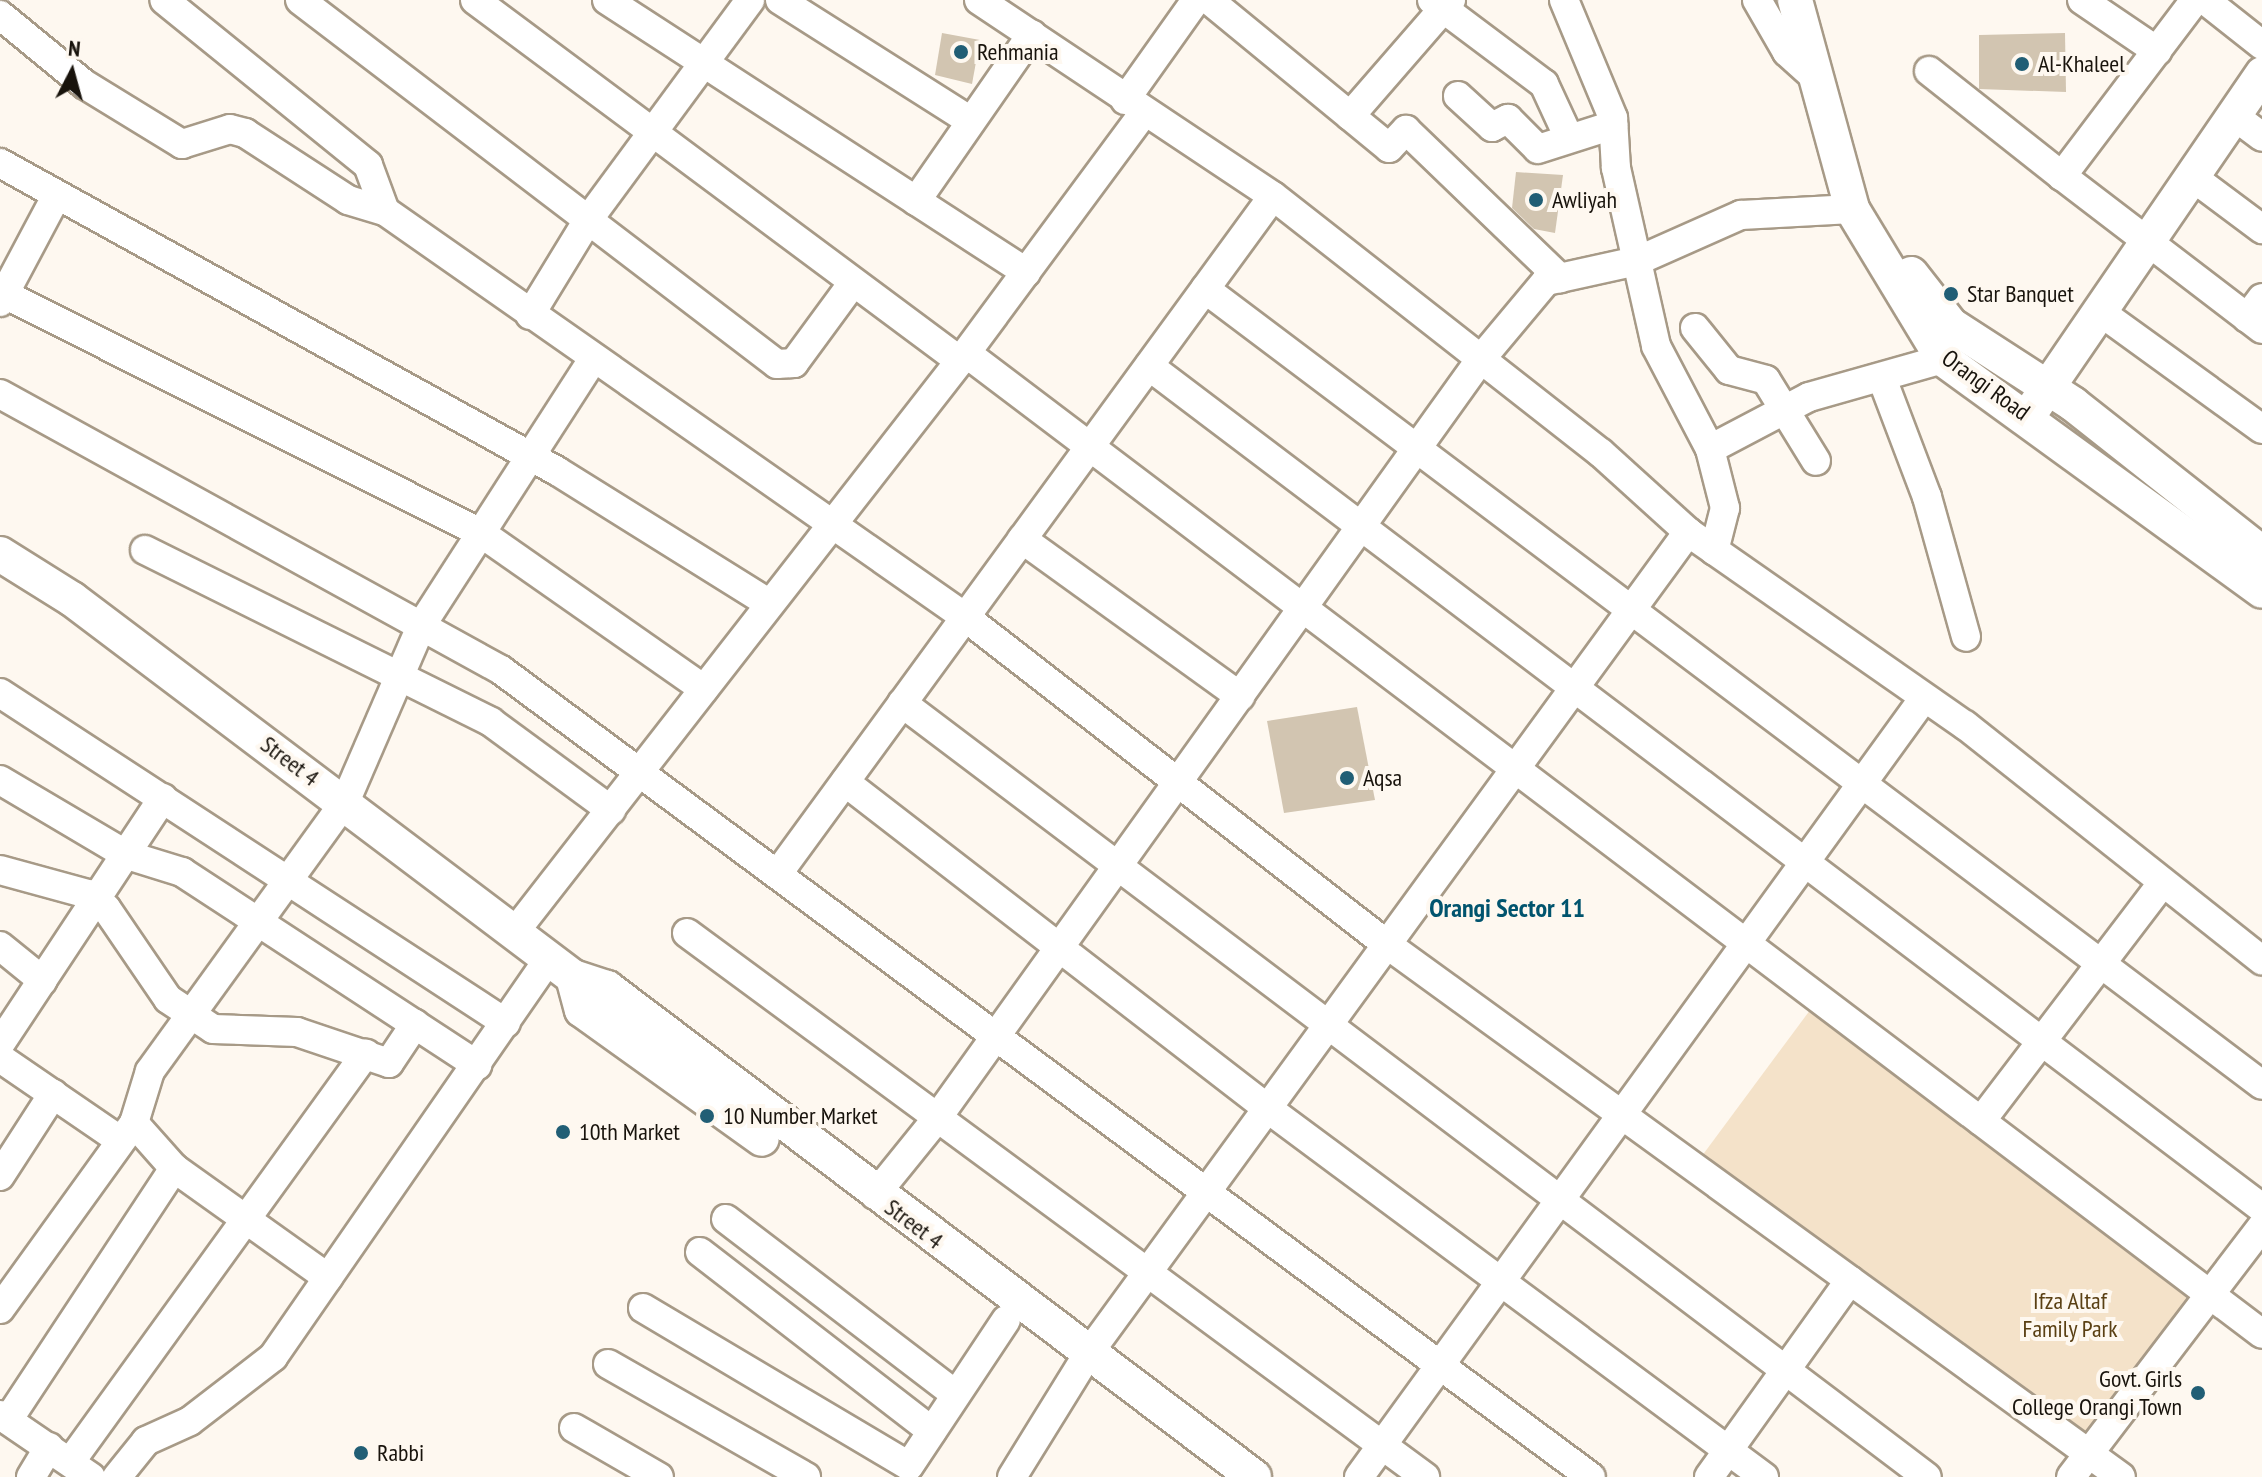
<!DOCTYPE html>
<html>
<head>
<meta charset="utf-8">
<style>
	body { margin:0 }
	#map { position:relative; width:2262px; height:1477px; overflow:hidden; background:#fef8f0; font-family:"PT Sans Narrow",sans-serif }
	div>[style] { position:absolute }
	[style*='--x'] { left:calc(var(--x)*1px); top:calc(var(--y)*1px); width:calc(var(--w)*1px); rotate:calc(var(--a)*1deg) }
	.green>* { inset:0; background:#f4e2c9 }
	.building>* { inset:0; background:#d2c5b1 }
	.roads { filter:drop-shadow(2px 0 #a79a87) drop-shadow(-2px 0 #a79a87) drop-shadow(0 2px #a79a87) drop-shadow(0 -2px #a79a87) }
	.minor>* { height:28px; margin:-14px; padding:0 14px; transform-origin:14px; border-radius:14px; background:#fff }
	.major>* { height:34px; margin:-17px; padding:0 17px; transform-origin:17px; border-radius:17px; background:#fff }
	.dots>* { width:22px; height:22px; translate:-50% -50%; box-sizing:border-box; border:4px solid #fef8f0; border-radius:50% }
	span { translate:-50% -50%; white-space:nowrap; text-align:center; line-height:1.15; -webkit-text-stroke:8px #fef8f0; paint-order:stroke }
	.poi-label { font-size:24px; color:#18130c }
	.left { translate:0 -50%; text-align:left }
	.right { translate:-100% -50%; text-align:right }
	.street-label { font-size:24px; color:#18130c }
	.park-label { font-size:24px; color:#5a4014 }
	.neighbourhood-label { font-size:26px; color:#01546e; font-weight:700 }
	.north { position:absolute; left:32px; top:32px; width:80px; height:80px; -webkit-text-stroke:6px #fef8f0; paint-order:stroke; rotate:6deg; font-size:22px; font-weight:700; line-height:32px; text-align:center; color:#18130c }
	.north::after { content:''; display:block; margin:auto; width:28px; height:36px; background:#18130c; clip-path:polygon(50% 0,100% 100%,50% 72%,0 100%) }
</style>
</head>
<body>
<div id="map">
	<div class="green">
		<i style="clip-path:polygon(1819px 998px,2210px 1294px,2090px 1452px,1693px 1168px)"></i>
	</div>
	<div class="building">
		<i style="clip-path:polygon(942px 33px,980px 40px,972px 84px,935px 75px)"></i>
		<i style="clip-path:polygon(2065px 33px,2066px 92px,1979px 89px,1979px 35px)"></i>
		<i style="clip-path:polygon(1516px 172px,1563px 175px,1555px 233px,1534px 229px,1512px 208px)"></i>
		<i style="clip-path:polygon(1357px 707px,1375px 800px,1284px 813px,1267px 721px)"></i>
	</div>
	<div class="roads">
		<div class="minor">
			<i style="--x:300;--y:0;--w:600;--a:37.35"></i>
			<i style="--x:777;--y:364;--w:17;--a:-3"></i>
			<i style="--x:794;--y:363;--w:98;--a:-53.7"></i>
			<i style="--x:475;--y:0;--w:605;--a:36.66"></i>
			<i style="--x:607;--y:0;--w:500;--a:33"></i>
			<i style="--x:780;--y:0;--w:226;--a:32.4"></i>
			<i style="--x:979;--y:0;--w:353;--a:33.7"></i>
			<i style="--x:1273;--y:196;--w:417;--a:38.1"></i>
			<i style="--x:1601;--y:453;--w:118;--a:42.2"></i>
			<i style="--x:1688;--y:532;--w:338;--a:34.9"></i>
			<i style="--x:1965;--y:725;--w:379;--a:38.4"></i>
			<i style="--x:1209;--y:0;--w:233;--a:39.4"></i>
			<i style="--x:1389;--y:148;--w:25;--a:-47"></i>
			<i style="--x:1406;--y:130;--w:214;--a:43.9"></i>
			<i style="--x:1432;--y:0;--w:140;--a:36.9"></i>
			<i style="--x:1544;--y:84;--w:57;--a:65.2"></i>
			<i style="--x:1564;--y:0;--w:128;--a:67.4"></i>
			<i style="--x:1613;--y:118;--w:50;--a:86.6"></i>
			<i style="--x:1616;--y:168;--w:182;--a:77.3"></i>
			<i style="--x:1656;--y:346;--w:116;--a:62.3"></i>
			<i style="--x:1710;--y:449;--w:61;--a:75.7"></i>
			<i style="--x:1725;--y:508;--w:44;--a:104.3"></i>
			<i style="--x:1757;--y:0;--w:60;--a:60"></i>
			<i style="--x:1787;--y:52;--w:40;--a:42"></i>
			<i style="--x:2082;--y:0;--w:91;--a:34.2"></i>
			<i style="--x:2195;--y:0;--w:221;--a:127.1"></i>
			<i style="--x:2062;--y:176;--w:252;--a:37.4"></i>
			<i style="--x:2205;--y:0;--w:73;--a:38.3"></i>
			<i style="--x:0;--y:15;--w:109;--a:39.4"></i>
			<i style="--x:84;--y:84;--w:115;--a:31.5"></i>
			<i style="--x:182;--y:144;--w:50;--a:-17.4"></i>
			<i style="--x:230;--y:129;--w:16;--a:15"></i>
			<i style="--x:245;--y:133;--w:123;--a:33"></i>
			<i style="--x:348;--y:200;--w:39;--a:17"></i>
			<i style="--x:385;--y:211;--w:49;--a:-110.3"></i>
			<i style="--x:368;--y:165;--w:262;--a:-141"></i>
			<i style="--x:1929;--y:71;--w:169;--a:38.3"></i>
			<i style="--x:1458;--y:96;--w:46;--a:42.4"></i>
			<i style="--x:1492;--y:127;--w:18;--a:-27"></i>
			<i style="--x:1508;--y:119;--w:42;--a:45"></i>
			<i style="--x:1538;--y:149;--w:79;--a:-17.7"></i>
			<i style="--x:1125;--y:100;--w:123;--a:-54.6"></i>
			<i style="--x:2233;--y:115;--w:36;--a:37"></i>
			<i style="--x:1350;--y:116;--w:154;--a:-49"></i>
			<i style="--x:0;--y:163;--w:636;--a:28.94"></i>
			<i style="--x:557;--y:471;--w:249;--a:32"></i>
			<i style="--x:2191;--y:176;--w:89;--a:36.7"></i>
			<i style="--x:916;--y:201;--w:203;--a:-55.2"></i>
			<i style="--x:385;--y:211;--w:708;--a:34.99"></i>
			<i style="--x:965;--y:617;--w:532;--a:37.82"></i>
			<i style="--x:1385;--y:943;--w:909;--a:35.96"></i>
			<i style="--x:1205;--y:289;--w:1323;--a:36.98"></i>
			<i style="--x:4;--y:294;--w:534;--a:26.61"></i>
			<i style="--x:481;--y:533;--w:272;--a:35"></i>
			<i style="--x:0;--y:302;--w:121;--a:-62"></i>
			<i style="--x:2099;--y:311;--w:201;--a:35.9"></i>
			<i style="--x:530;--y:315;--w:111;--a:-58.6"></i>
			<i style="--x:588;--y:220;--w:273;--a:-53.6"></i>
			<i style="--x:2247;--y:318;--w:25;--a:-53"></i>
			<i style="--x:1695;--y:328;--w:54;--a:51"></i>
			<i style="--x:1729;--y:370;--w:38;--a:15"></i>
			<i style="--x:1766;--y:380;--w:95;--a:58.3"></i>
			<i style="--x:966;--y:353;--w:1625;--a:37.12"></i>
			<i style="--x:1149;--y:366;--w:1396;--a:37.11"></i>
			<i style="--x:1883;--y:381;--w:124;--a:69.2"></i>
			<i style="--x:1927;--y:497;--w:145;--a:74.4"></i>
			<i style="--x:0;--y:394;--w:572;--a:28.85"></i>
			<i style="--x:501;--y:670;--w:1356;--a:36.52"></i>
			<i style="--x:1710;--y:449;--w:112;--a:-27.7"></i>
			<i style="--x:1809;--y:397;--w:139;--a:-15.8"></i>
			<i style="--x:1022;--y:539;--w:269;--a:35.8"></i>
			<i style="--x:145;--y:550;--w:386;--a:26.4"></i>
			<i style="--x:491;--y:722;--w:149;--a:36.3"></i>
			<i style="--x:0;--y:693;--w:604;--a:33.11"></i>
			<i style="--x:902;--y:703;--w:1284;--a:37.06"></i>
			<i style="--x:0;--y:780;--w:147;--a:30.6"></i>
			<i style="--x:127;--y:855;--w:58;--a:17.2"></i>
			<i style="--x:182;--y:872;--w:353;--a:33.2"></i>
			<i style="--x:845;--y:782;--w:533;--a:37.69"></i>
			<i style="--x:1267;--y:1108;--w:619;--a:36.59"></i>
			<i style="--x:0;--y:870;--w:91;--a:15.3"></i>
			<i style="--x:88;--y:894;--w:23;--a:38"></i>
			<i style="--x:106;--y:908;--w:110;--a:55.7"></i>
			<i style="--x:168;--y:999;--w:54;--a:33.7"></i>
			<i style="--x:213;--y:1029;--w:84;--a:2"></i>
			<i style="--x:297;--y:1032;--w:97;--a:18.6"></i>
			<i style="--x:389;--y:1063;--w:47;--a:-56.3"></i>
			<i style="--x:779;--y:872;--w:837;--a:-53.84"></i>
			<i style="--x:517;--y:929;--w:730;--a:-52.06"></i>
			<i style="--x:966;--y:353;--w:297;--a:-53.5"></i>
			<i style="--x:687;--y:933;--w:917;--a:36.39"></i>
			<i style="--x:0;--y:946;--w:55;--a:39.1"></i>
			<i style="--x:0;--y:1044;--w:295;--a:-56.5"></i>
			<i style="--x:0;--y:1058;--w:142;--a:34.4"></i>
			<i style="--x:1981;--y:1121;--w:299;--a:-52.7"></i>
			<i style="--x:134;--y:1123;--w:60;--a:48.4"></i>
			<i style="--x:174;--y:1168;--w:189;--a:35.5"></i>
			<i style="--x:0;--y:1176;--w:98;--a:-57.1"></i>
			<i style="--x:875;--y:1195;--w:95;--a:-51"></i>
			<i style="--x:935;--y:1121;--w:936;--a:-54.39"></i>
			<i style="--x:1480;--y:360;--w:103;--a:-50.1"></i>
			<i style="--x:1546;--y:281;--w:93;--a:-12.4"></i>
			<i style="--x:1637;--y:261;--w:114;--a:-23.9"></i>
			<i style="--x:1741;--y:215;--w:111;--a:-3.1"></i>
			<i style="--x:726;--y:1219;--w:288;--a:37.4"></i>
			<i style="--x:700;--y:1252;--w:293;--a:37.7"></i>
			<i style="--x:643;--y:1308;--w:309;--a:30.7"></i>
			<i style="--x:909;--y:1466;--w:175;--a:-56.4"></i>
			<i style="--x:0;--y:1309;--w:229;--a:-54.2"></i>
			<i style="--x:134;--y:1123;--w:54;--a:-72.9"></i>
			<i style="--x:150;--y:1071;--w:332;--a:-54.1"></i>
			<i style="--x:345;--y:802;--w:192;--a:-66.6"></i>
			<i style="--x:421;--y:626;--w:319;--a:-57.2"></i>
			<i style="--x:608;--y:1364;--w:228;--a:29.7"></i>
			<i style="--x:0;--y:1415;--w:110;--a:34.3"></i>
			<i style="--x:8;--y:1420;--w:302;--a:-56.6"></i>
			<i style="--x:574;--y:1428;--w:98;--a:30"></i>
			<i style="--x:71;--y:1461;--w:503;--a:-54.13"></i>
			<i style="--x:31;--y:1477;--w:35;--a:-59"></i>
			<i style="--x:117;--y:1477;--w:46;--a:-51.1"></i>
			<i style="--x:146;--y:1441;--w:48;--a:-24.4"></i>
			<i style="--x:190;--y:1421;--w:105;--a:-37.6"></i>
			<i style="--x:273;--y:1357;--w:485;--a:-55.3"></i>
			<i style="--x:1012;--y:1477;--w:145;--a:-58.3"></i>
			<i style="--x:1088;--y:1354;--w:1018;--a:-53.87"></i>
			<i style="--x:1359;--y:1477;--w:962;--a:-54.05"></i>
			<i style="--x:1709;--y:1477;--w:242;--a:-54.4"></i>
			<i style="--x:2071;--y:1477;--w:315;--a:-52.7"></i>
		</div>
		<div class="major">
			<i style="--x:1795;--y:0;--w:217;--a:74.7"></i>
			<i style="--x:1852;--y:209;--w:175;--a:58.8"></i>
			<i style="--x:1943;--y:359;--w:394;--a:36"></i>
			<i style="--x:1911;--y:274;--w:65;--a:51.9"></i>
			<i style="--x:1951;--y:325;--w:145;--a:32.9"></i>
			<i style="--x:2073;--y:404;--w:241;--a:38.3"></i>
			<i style="--x:2033;--y:409;--w:406;--a:-55.6"></i>
			<i style="--x:0;--y:554;--w:85;--a:32"></i>
			<i style="--x:72;--y:599;--w:628;--a:37.03"></i>
			<i style="--x:573;--y:977;--w:36;--a:18"></i>
			<i style="--x:607;--y:988;--w:811;--a:37.08"></i>
			<i style="--x:573;--y:977;--w:34;--a:75"></i>
			<i style="--x:582;--y:1010;--w:221;--a:35.6"></i>
		</div>
	</div>
	<div class="dots">
		<i style="left:961px;top:52px;background:#215e75"></i>
		<i style="left:2022px;top:64px;background:#215e75"></i>
		<i style="left:1536px;top:200px;background:#215e75"></i>
		<i style="left:1951px;top:294px;background:#215e75"></i>
		<i style="left:1347px;top:778px;background:#215e75"></i>
		<i style="left:707px;top:1116px;background:#215e75"></i>
		<i style="left:563px;top:1132px;background:#215e75"></i>
		<i style="left:2198px;top:1393px;background:#215e75"></i>
		<i style="left:361px;top:1453px;background:#215e75"></i>
	</div>
	<div class="poi-label">
		<span class="left" style="left:977px;top:52px">Rehmania</span>
		<span class="left" style="left:2038px;top:64px">Al-Khaleel</span>
		<span class="left" style="left:1552px;top:200px">Awliyah</span>
		<span class="left" style="left:1967px;top:294px">Star Banquet</span>
		<span class="left" style="left:1363px;top:778px">Aqsa</span>
		<span class="left" style="left:723px;top:1116px">10 Number Market</span>
		<span class="left" style="left:579px;top:1132px">10th Market</span>
		<span class="right" style="left:2182px;top:1393px">Govt. Girls<br>College Orangi Town</span>
		<span class="left" style="left:377px;top:1453px">Rabbi</span>
	</div>
	<div class="street-label">
		<span style="left:1986px;top:385px;rotate:36deg">Orangi Road</span>
		<span style="left:290px;top:761px;rotate:37deg">Street 4</span>
		<span style="left:914px;top:1224px;rotate:37deg">Street 4</span>
	</div>
	<div class="park-label">
		<span style="left:2070px;top:1315px">Ifza Altaf<br>Family Park</span>
	</div>
	<div class="neighbourhood-label">
		<span style="left:1507px;top:908px">Orangi Sector 11</span>
	</div>
	<div class="north">N</div>
</div>
</body>
</html>
